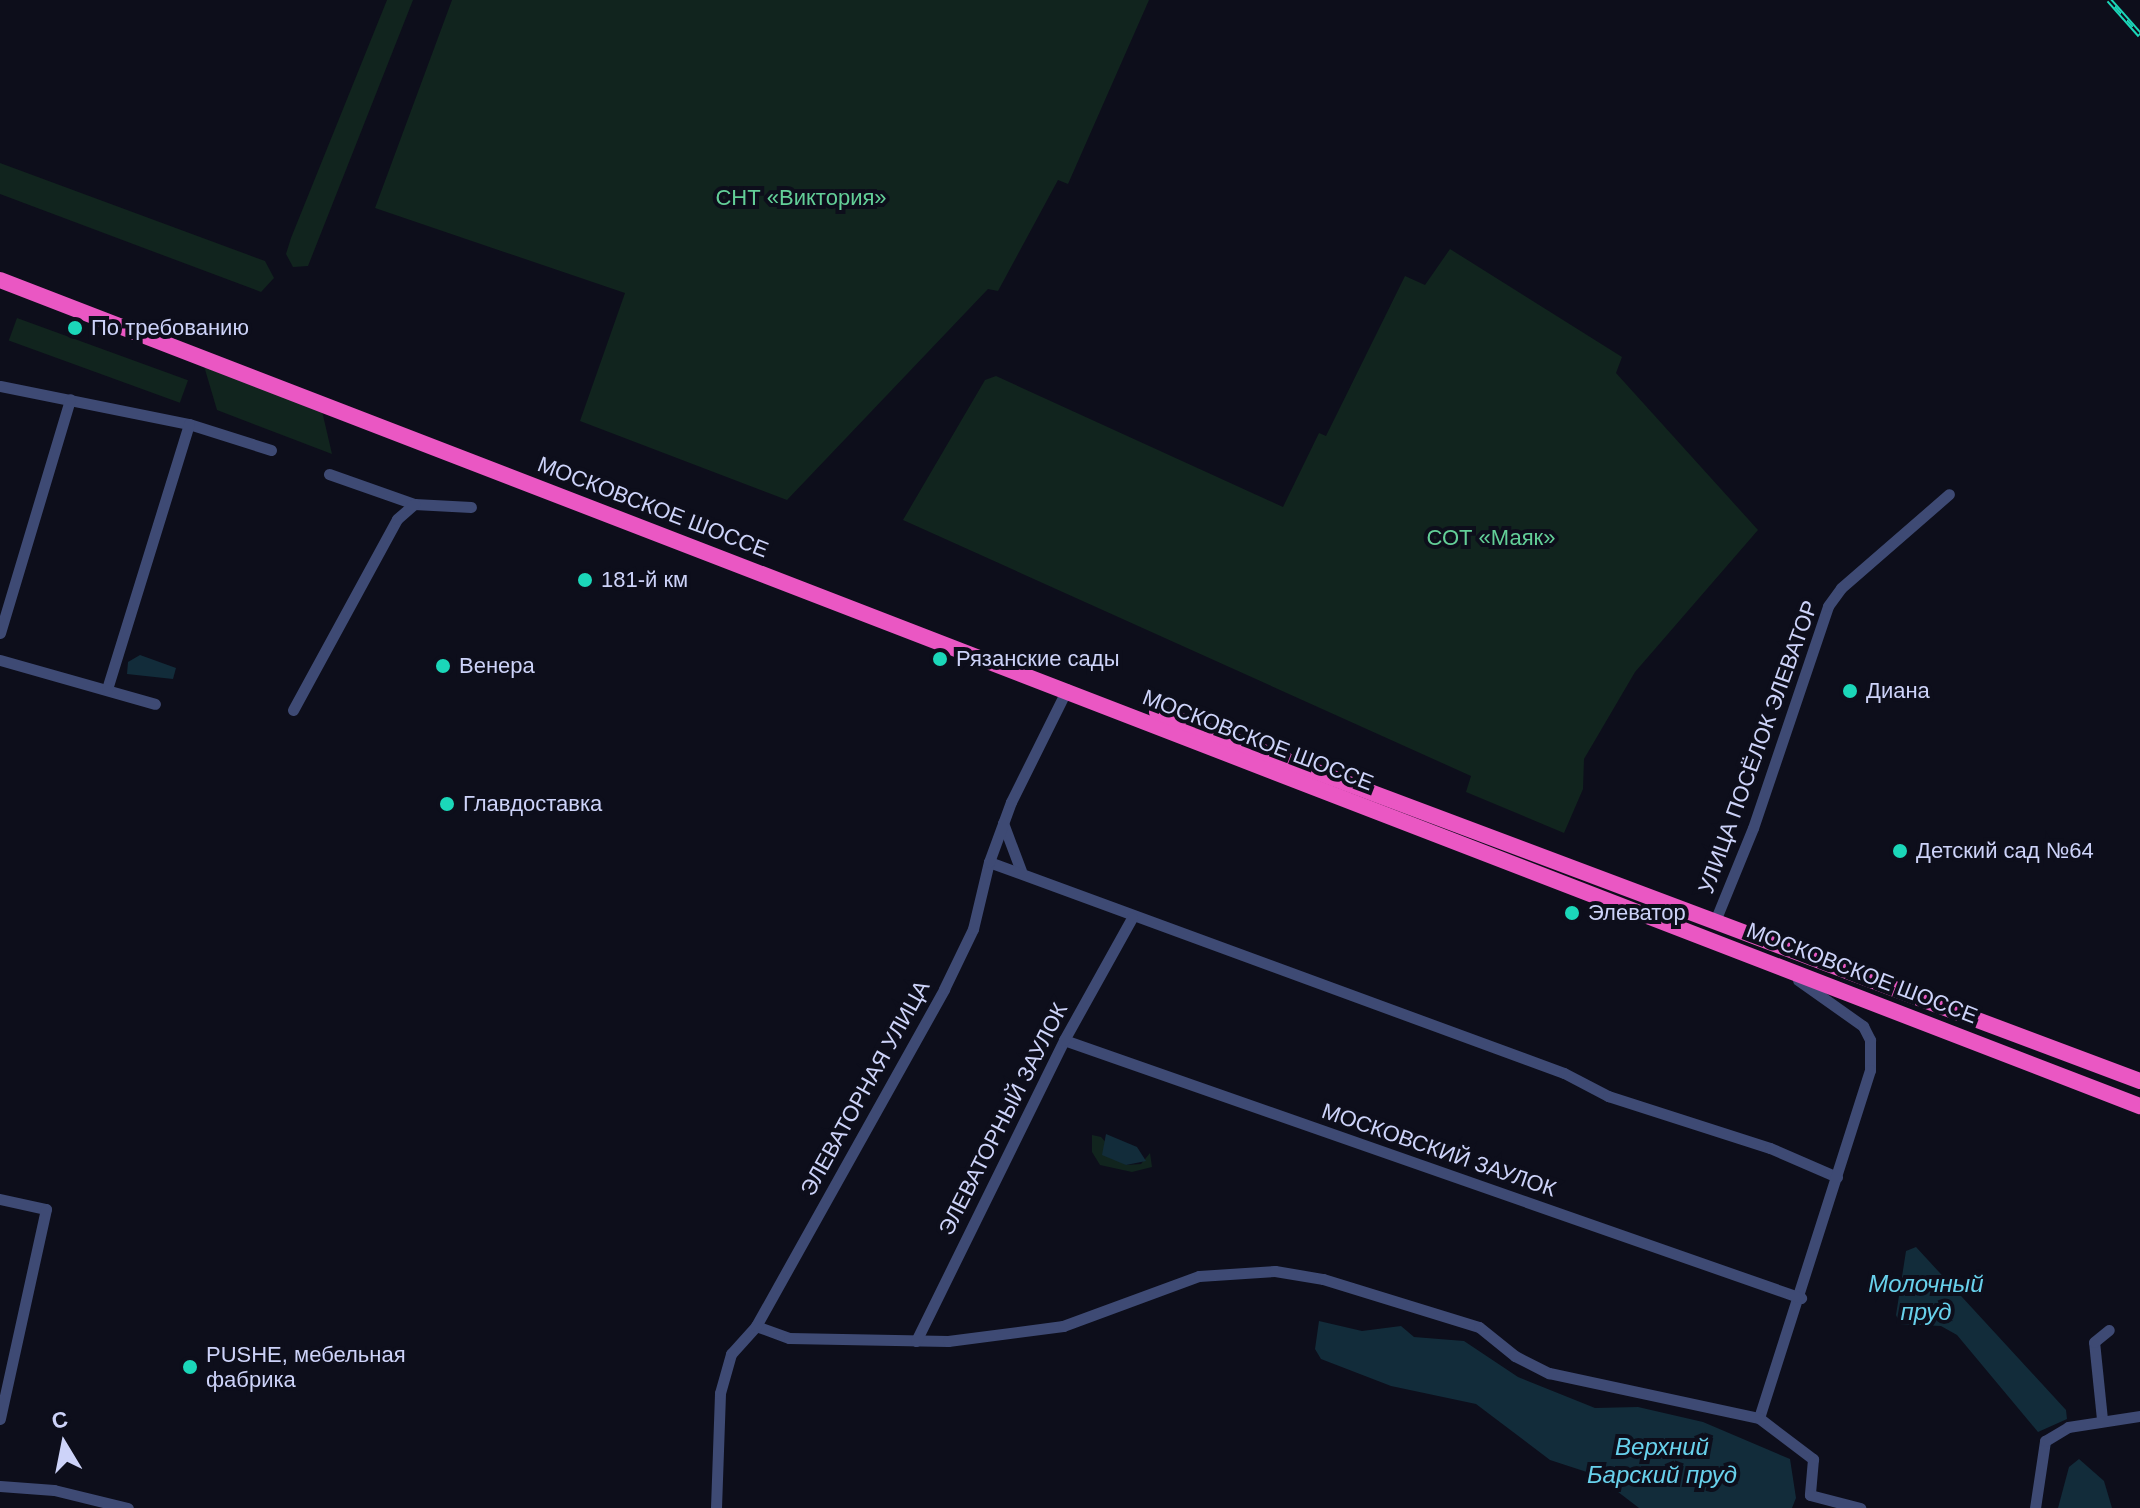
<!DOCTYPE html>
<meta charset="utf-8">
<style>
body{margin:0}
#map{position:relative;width:2140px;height:1508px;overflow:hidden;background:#0d0e1b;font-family:Helvetica,sans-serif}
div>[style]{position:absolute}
.green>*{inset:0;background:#11241e;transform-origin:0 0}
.water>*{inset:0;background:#122c3a}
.minor>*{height:11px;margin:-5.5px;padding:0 5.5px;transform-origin:5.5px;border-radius:5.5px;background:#3e4a74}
.highway>*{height:16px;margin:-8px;padding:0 8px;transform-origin:8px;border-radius:8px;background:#ea57c3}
.rail>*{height:6px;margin-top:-3px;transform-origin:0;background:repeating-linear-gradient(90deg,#0d0e1b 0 9px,#1bd7b9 0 18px);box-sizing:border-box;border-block:2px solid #1bd7b9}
.dots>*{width:22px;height:22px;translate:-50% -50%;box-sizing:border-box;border:4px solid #0d0e1b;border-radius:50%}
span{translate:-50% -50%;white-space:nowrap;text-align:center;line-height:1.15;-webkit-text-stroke:8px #0d0e1b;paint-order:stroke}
.park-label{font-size:22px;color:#63cf98}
.poi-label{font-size:22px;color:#cdd3f9}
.left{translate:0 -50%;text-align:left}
.street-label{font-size:22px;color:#cdd3f9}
.water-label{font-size:24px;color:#68d1ec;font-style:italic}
.north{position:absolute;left:24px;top:1404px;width:80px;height:80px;-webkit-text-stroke:6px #0d0e1b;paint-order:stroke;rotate:350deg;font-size:22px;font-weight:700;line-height:32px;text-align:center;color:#cdd3f9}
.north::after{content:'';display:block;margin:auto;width:28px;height:36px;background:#cdd3f9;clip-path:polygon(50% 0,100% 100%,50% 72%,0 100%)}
</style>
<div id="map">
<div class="green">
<div style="clip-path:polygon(387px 0,413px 0,308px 266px,293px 267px,286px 254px,291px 238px)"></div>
<div style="clip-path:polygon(452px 0,1149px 0,1068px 184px,1058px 180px,998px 291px,988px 289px,787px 500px,580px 421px,625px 293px,375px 208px)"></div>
<div style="clip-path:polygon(0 163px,265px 261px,274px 278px,261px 292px,0 194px)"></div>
<div style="clip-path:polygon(1450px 249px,1622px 357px,1616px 373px,1758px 530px,1635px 672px,1584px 759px,1583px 789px,1564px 833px,1466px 792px,1471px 776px,903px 520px,985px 380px,996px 376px,1283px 507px,1319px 433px,1326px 436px,1405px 276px,1425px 285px)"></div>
<div style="left:17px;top:318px;width:182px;height:24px;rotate:20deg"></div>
<div style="clip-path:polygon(204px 366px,322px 411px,332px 454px,217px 410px)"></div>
<div style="clip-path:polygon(1092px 1135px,1101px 1137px,1126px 1165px,1141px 1164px,1150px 1153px,1152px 1167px,1132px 1172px,1100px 1165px,1092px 1152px)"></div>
</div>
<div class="water">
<div style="clip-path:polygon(140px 655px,176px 668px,173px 679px,127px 674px,128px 662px)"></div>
<div style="clip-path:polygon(1106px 1134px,1137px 1147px,1146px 1161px,1126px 1165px,1102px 1155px)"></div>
<div style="clip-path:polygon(1916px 1247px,2066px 1410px,2067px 1419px,2038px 1432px,1957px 1335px,1941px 1326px,1900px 1324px,1896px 1315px,1906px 1251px)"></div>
<div style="clip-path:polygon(1319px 1321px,1362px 1331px,1401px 1326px,1414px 1337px,1464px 1341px,1518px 1377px,1595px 1408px,1638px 1407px,1703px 1422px,1790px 1459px,1796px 1498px,1792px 1508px,1639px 1508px,1596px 1475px,1550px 1460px,1476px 1404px,1391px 1386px,1321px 1359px,1315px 1349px)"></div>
<div style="clip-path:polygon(2079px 1459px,2104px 1481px,2112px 1508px,2058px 1508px,2069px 1467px)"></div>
</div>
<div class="minor">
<div style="left:0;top:386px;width:193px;rotate:11.4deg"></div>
<div style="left:189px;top:424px;width:86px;rotate:17.6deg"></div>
<div style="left:329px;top:474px;width:90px;rotate:19.4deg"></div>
<div style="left:414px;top:504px;width:57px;rotate:3deg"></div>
<div style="left:0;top:633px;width:244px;rotate:-73.3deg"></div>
<div style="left:0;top:660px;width:161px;rotate:15.8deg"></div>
<div style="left:107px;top:689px;width:277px;rotate:-72.8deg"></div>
<div style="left:293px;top:710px;width:217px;rotate:-61.4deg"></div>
<div style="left:397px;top:519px;width:23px;rotate:-41deg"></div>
<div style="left:1003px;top:823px;width:51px;rotate:69.4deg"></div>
<div style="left:989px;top:862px;width:612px;rotate:20.15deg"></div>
<div style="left:1564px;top:1073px;width:50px;rotate:27.6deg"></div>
<div style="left:1608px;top:1096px;width:170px;rotate:17.8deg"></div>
<div style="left:1770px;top:1148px;width:73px;rotate:23.4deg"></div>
<div style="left:1715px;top:921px;width:100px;rotate:-67.8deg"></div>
<div style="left:1753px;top:828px;width:234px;rotate:-71.3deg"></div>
<div style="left:1828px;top:606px;width:22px;rotate:-54deg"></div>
<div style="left:1841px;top:588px;width:143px;rotate:-41deg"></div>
<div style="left:1798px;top:980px;width:80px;rotate:35.3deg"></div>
<div style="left:1863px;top:1026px;width:16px;rotate:63deg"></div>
<div style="left:1870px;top:1040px;width:30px;rotate:90deg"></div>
<div style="left:1870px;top:1070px;width:365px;rotate:107.7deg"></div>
<div style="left:1759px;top:1418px;width:68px;rotate:37.2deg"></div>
<div style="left:1813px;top:1459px;width:36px;rotate:95deg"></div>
<div style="left:1810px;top:1495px;width:52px;rotate:14.6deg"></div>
<div style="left:1064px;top:1040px;width:781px;rotate:19.29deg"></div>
<div style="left:0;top:1199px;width:47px;rotate:12.3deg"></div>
<div style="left:46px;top:1209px;width:215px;rotate:102.4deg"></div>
<div style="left:756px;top:1326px;width:35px;rotate:20deg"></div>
<div style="left:789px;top:1338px;width:159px;rotate:1.1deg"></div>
<div style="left:948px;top:1341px;width:116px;rotate:-7.4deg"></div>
<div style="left:1063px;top:1326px;width:145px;rotate:-20.2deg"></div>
<div style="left:1199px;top:1276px;width:76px;rotate:-3.8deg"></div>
<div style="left:1275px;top:1271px;width:49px;rotate:9.5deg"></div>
<div style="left:1323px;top:1279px;width:163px;rotate:17.1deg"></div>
<div style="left:1479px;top:1327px;width:46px;rotate:38.9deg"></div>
<div style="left:1515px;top:1356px;width:38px;rotate:27deg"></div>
<div style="left:1549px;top:1373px;width:215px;rotate:12.1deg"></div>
<div style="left:916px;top:1341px;width:335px;rotate:-63.8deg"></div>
<div style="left:1064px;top:1040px;width:140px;rotate:-60.9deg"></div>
<div style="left:2102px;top:1419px;width:77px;rotate:-95.9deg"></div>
<div style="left:2094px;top:1342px;width:19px;rotate:-39deg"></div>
<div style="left:0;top:1486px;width:54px;rotate:4.2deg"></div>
<div style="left:54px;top:1490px;width:76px;rotate:13.7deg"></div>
<div style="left:716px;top:1508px;width:115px;rotate:-88deg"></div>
<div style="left:720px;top:1393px;width:41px;rotate:-74.2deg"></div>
<div style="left:731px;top:1354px;width:38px;rotate:-48deg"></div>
<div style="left:756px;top:1326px;width:386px;rotate:-60.8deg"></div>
<div style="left:944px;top:989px;width:67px;rotate:-64.2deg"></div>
<div style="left:973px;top:929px;width:69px;rotate:-76.6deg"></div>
<div style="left:989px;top:862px;width:64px;rotate:-69.9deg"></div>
<div style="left:1011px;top:802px;width:126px;rotate:-63.6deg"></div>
<div style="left:2035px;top:1508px;width:68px;rotate:-81.5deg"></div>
<div style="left:2045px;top:1441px;width:27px;rotate:-31deg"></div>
<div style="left:2068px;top:1427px;width:73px;rotate:-8.7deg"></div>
</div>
<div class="highway">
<div style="left:0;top:280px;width:2294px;rotate:21.11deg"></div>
<div style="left:1157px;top:712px;width:1050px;rotate:20.58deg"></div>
</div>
<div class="rail">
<div style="left:2109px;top:0;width:47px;rotate:48.5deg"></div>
</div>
<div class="dots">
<div style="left:75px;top:328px;background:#1bd7b9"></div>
<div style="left:585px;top:580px;background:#1bd7b9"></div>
<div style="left:940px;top:659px;background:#1bd7b9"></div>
<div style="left:443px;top:666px;background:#1bd7b9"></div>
<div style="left:1850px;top:691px;background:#1bd7b9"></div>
<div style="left:447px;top:804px;background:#1bd7b9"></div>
<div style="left:1900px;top:851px;background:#1bd7b9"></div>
<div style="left:1572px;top:913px;background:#1bd7b9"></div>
<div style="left:190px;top:1367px;background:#1bd7b9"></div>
</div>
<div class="park-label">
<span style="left:801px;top:198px">СНТ «Виктория»</span>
<span style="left:1491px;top:538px">СОТ «Маяк»</span>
</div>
<div class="poi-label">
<span class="left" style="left:91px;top:328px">По требованию</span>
<span class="left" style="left:601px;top:580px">181-й км</span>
<span class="left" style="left:956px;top:659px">Рязанские сады</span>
<span class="left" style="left:459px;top:666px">Венера</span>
<span class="left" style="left:1866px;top:691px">Диана</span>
<span class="left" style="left:463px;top:804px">Главдоставка</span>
<span class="left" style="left:1916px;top:851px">Детский сад №64</span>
<span class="left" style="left:1588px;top:913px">Элеватор</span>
<span class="left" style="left:206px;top:1367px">PUSHE, мебельная<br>фабрика</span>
</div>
<div class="street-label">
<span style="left:653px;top:507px;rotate:21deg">МОСКОВСКОЕ ШОССЕ</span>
<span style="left:1258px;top:740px;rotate:21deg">МОСКОВСКОЕ ШОССЕ</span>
<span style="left:1758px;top:747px;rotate:-70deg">УЛИЦА ПОСЁЛОК ЭЛЕВАТОР</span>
<span style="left:1862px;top:973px;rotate:21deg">МОСКОВСКОЕ ШОССЕ</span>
<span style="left:865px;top:1088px;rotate:-61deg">ЭЛЕВАТОРНАЯ УЛИЦА</span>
<span style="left:1003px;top:1119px;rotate:-63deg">ЭЛЕВАТОРНЫЙ ЗАУЛОК</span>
<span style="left:1439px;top:1150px;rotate:19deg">МОСКОВСКИЙ ЗАУЛОК</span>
</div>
<div class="water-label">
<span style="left:1926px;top:1298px">Молочный<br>пруд</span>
<span style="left:1662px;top:1461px">Верхний<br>Барский пруд</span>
</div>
<div class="north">С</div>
</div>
